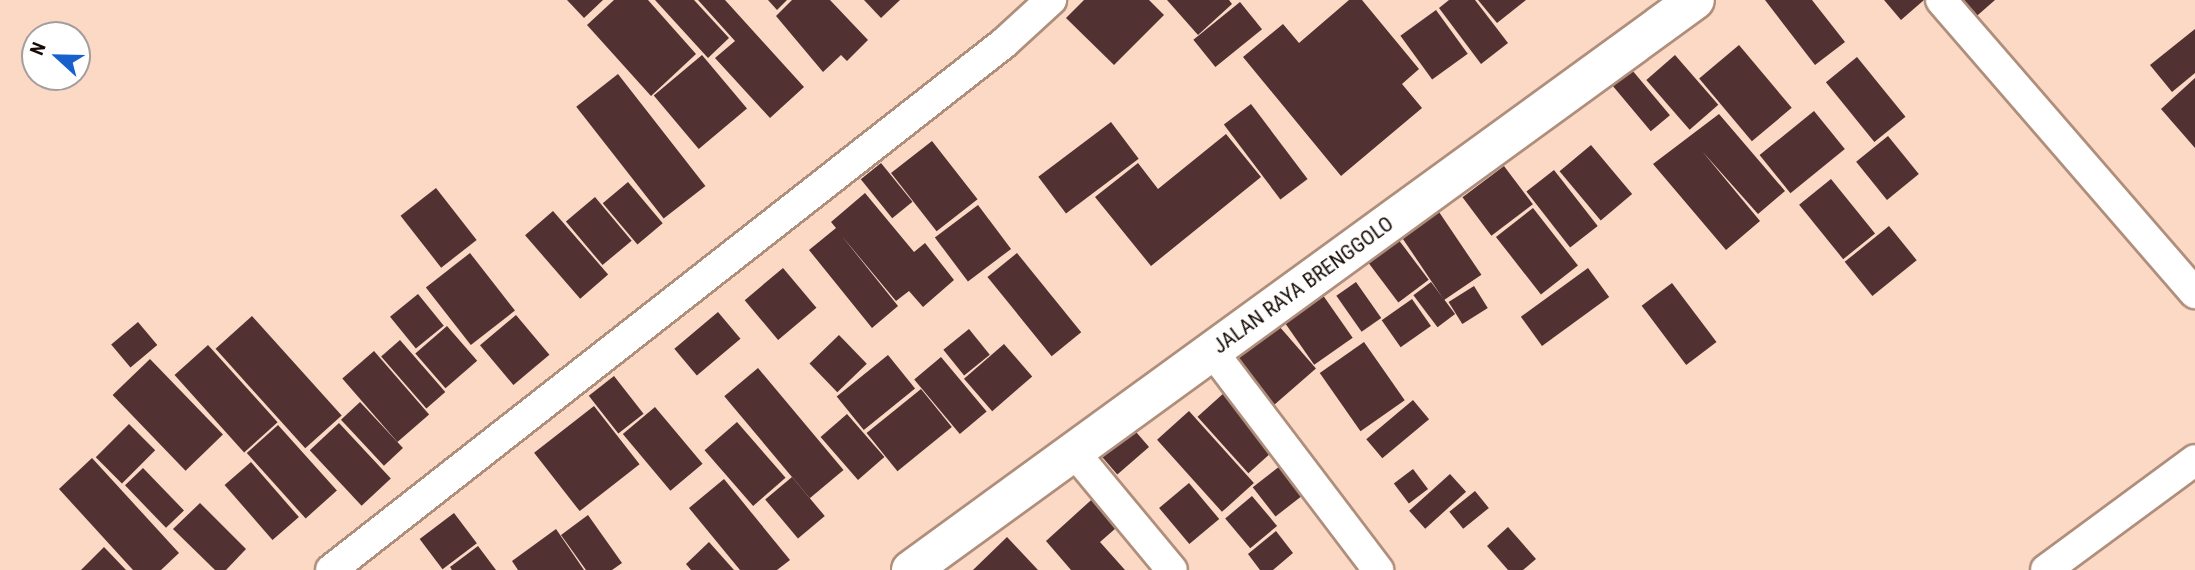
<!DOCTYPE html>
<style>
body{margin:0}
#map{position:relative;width:2195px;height:570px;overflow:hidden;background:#fbd9c5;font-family:"Roboto Condensed",sans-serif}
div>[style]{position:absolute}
.building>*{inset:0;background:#513131;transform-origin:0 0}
.roads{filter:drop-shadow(2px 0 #af8e7c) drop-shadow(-2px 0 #af8e7c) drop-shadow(0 2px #af8e7c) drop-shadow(0 -2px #af8e7c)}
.minor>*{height:30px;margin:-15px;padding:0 15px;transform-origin:15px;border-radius:15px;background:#fff}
.secondary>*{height:38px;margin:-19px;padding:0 19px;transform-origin:19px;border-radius:19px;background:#fff}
span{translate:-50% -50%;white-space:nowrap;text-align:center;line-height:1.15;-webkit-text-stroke:7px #fff;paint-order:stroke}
.street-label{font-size:21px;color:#180c06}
.north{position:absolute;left:21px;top:21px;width:70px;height:70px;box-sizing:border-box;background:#fff;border:2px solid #a39e9b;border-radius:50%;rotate:292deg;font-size:19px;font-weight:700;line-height:28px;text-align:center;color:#180c06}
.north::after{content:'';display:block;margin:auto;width:24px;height:32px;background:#1861cc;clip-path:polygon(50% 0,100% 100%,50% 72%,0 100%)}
</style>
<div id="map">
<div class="building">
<div style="clip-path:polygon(567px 0,603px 0,584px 18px)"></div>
<div style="clip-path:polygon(614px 0,648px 0,696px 54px,651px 96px,587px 25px)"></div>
<div style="clip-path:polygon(655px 0,694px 0,729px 38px,708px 58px)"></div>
<div style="clip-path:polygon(698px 0,725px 0,804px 87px,770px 118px,715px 58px,735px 41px)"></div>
<div style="clip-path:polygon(768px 0,787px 0,777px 10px)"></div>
<div style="clip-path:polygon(792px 0,830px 0,868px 40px,847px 61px,841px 55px,823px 72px,776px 16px)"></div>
<div style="clip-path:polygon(864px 0,900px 0,881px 18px)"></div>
<div style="clip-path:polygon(1084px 0,1149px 0,1164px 15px,1114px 65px,1066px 18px)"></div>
<div style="clip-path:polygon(1167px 0,1229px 0,1232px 4px,1198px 35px)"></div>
<div style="clip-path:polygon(1349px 0,1362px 0,1419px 69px,1402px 84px,1422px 108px,1341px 176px,1243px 57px,1283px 24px,1299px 43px)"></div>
<div style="clip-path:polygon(1449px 0,1475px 0,1508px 43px,1481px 64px,1439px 8px)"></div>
<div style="clip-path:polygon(1478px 0,1526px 0,1497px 23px)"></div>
<div style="clip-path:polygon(1765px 0,1812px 0,1845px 42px,1815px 65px)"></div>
<div style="clip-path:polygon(1884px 0,1924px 0,1901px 20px)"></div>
<div style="clip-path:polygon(1952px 0,1995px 0,1971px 21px)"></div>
<div style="left:1240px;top:2px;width:35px;height:60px;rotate:51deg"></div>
<div style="left:1436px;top:10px;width:54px;height:44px;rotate:54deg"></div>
<div style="clip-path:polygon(2195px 29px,2195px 73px,2172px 92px,2150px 65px)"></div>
<div style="left:1739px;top:45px;width:82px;height:52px;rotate:50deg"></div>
<div style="left:702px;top:55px;width:70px;height:63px;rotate:50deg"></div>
<div style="left:1675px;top:55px;width:66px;height:38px;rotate:49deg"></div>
<div style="left:1857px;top:57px;width:77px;height:40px;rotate:51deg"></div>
<div style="left:1632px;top:70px;width:59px;height:25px;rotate:50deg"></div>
<div style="left:618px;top:74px;width:142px;height:53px;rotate:52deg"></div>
<div style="clip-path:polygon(2195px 78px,2195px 148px,2161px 109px)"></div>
<div style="left:1251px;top:104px;width:94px;height:34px;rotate:53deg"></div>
<div style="left:1814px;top:111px;width:49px;height:70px;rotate:51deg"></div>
<div style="clip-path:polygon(1719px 114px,1785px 191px,1758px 214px,1702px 151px,1760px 221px,1726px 250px,1653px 164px)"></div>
<div style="left:1111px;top:122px;width:46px;height:91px;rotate:53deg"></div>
<div style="clip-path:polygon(1226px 134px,1261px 177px,1151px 266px,1095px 197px,1138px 163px,1158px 189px)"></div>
<div style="left:1888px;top:136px;width:49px;height:41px;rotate:51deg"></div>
<div style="left:932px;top:141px;width:74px;height:52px;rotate:52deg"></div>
<div style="left:1591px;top:145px;width:64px;height:41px;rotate:50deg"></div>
<div style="left:881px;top:163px;width:50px;height:26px;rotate:51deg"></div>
<div style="left:1504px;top:166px;width:48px;height:52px;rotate:53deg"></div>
<div style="left:1554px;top:170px;width:71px;height:35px;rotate:52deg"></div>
<div style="left:1831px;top:179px;width:70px;height:41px;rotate:51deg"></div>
<div style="left:628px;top:182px;width:54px;height:33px;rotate:50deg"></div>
<div style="left:436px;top:188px;width:66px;height:45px;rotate:52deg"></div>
<div style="clip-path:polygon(865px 193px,914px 252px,925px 243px,954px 280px,923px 307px,909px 291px,896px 301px,841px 235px,898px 306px,872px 328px,809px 250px,836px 228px,831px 222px)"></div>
<div style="left:595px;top:197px;width:57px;height:38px;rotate:50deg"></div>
<div style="left:978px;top:205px;width:55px;height:54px;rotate:53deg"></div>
<div style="left:1435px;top:206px;width:83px;height:45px;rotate:56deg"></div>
<div style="left:1533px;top:208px;width:73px;height:47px;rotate:52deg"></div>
<div style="left:553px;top:211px;width:84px;height:37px;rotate:49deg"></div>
<div style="left:1889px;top:226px;width:44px;height:57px;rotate:51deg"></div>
<div style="left:1395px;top:235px;width:56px;height:38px;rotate:53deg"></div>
<div style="left:470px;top:253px;width:73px;height:56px;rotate:52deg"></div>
<div style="left:1017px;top:253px;width:102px;height:38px;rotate:51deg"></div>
<div style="left:783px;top:268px;width:52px;height:50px;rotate:50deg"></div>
<div style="left:1588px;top:268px;width:36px;height:83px;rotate:54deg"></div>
<div style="left:1356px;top:282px;width:44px;height:24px;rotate:55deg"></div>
<div style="left:1431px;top:282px;width:40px;height:22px;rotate:53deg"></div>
<div style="left:1672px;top:283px;width:74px;height:38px;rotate:53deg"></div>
<div style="left:1474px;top:286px;width:26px;height:30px;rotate:58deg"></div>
<div style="left:1320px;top:291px;width:57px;height:47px;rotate:55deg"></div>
<div style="left:418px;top:294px;width:41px;height:36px;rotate:51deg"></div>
<div style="left:1412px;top:299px;width:33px;height:37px;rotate:55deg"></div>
<div style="left:718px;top:312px;width:35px;height:57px;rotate:50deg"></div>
<div style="left:516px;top:315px;width:52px;height:47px;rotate:50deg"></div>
<div style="left:252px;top:316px;width:134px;height:49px;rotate:48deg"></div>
<div style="left:1272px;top:318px;width:67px;height:66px;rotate:49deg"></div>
<div style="left:138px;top:322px;width:30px;height:35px;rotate:50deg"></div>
<div style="left:447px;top:326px;width:46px;height:42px;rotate:49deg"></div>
<div style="left:969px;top:329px;width:33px;height:33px;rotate:51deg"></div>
<div style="left:839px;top:335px;width:40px;height:41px;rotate:46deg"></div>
<div style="left:400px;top:340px;width:69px;height:25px;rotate:49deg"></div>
<div style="left:1364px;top:342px;width:71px;height:54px;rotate:55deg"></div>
<div style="left:1004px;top:344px;width:43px;height:53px;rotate:49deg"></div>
<div style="left:208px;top:345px;width:104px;height:45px;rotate:48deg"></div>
<div style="left:374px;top:351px;width:84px;height:42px;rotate:49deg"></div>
<div style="left:888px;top:355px;width:43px;height:66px;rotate:51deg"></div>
<div style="left:941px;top:357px;width:71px;height:35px;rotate:50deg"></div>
<div style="left:150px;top:359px;width:105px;height:52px;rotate:46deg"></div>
<div style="left:758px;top:368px;width:133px;height:44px;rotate:50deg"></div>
<div style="left:614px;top:376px;width:48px;height:32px;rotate:52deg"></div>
<div style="left:921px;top:389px;width:49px;height:70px;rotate:51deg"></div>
<div style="left:1225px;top:392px;width:76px;height:37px;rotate:48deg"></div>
<div style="left:1413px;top:400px;width:25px;height:61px;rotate:50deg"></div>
<div style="left:360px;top:402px;width:63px;height:26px;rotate:47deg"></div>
<div style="left:594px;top:406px;width:74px;height:76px;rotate:52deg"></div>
<div style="left:655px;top:407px;width:74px;height:42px;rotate:50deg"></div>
<div style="left:1189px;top:411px;width:97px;height:43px;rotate:48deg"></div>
<div style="left:847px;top:414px;width:57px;height:35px;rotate:49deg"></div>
<div style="left:737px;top:422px;width:74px;height:43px;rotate:49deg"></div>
<div style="left:339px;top:423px;width:76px;height:40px;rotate:47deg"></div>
<div style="left:129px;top:424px;width:37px;height:47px;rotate:45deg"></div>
<div style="left:278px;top:425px;width:88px;height:42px;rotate:48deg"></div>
<div style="left:1130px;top:425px;width:29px;height:42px;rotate:49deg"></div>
<div style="clip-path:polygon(92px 458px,179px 553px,161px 570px,133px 570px,59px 489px)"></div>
<div style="left:1289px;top:459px;width:37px;height:46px;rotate:52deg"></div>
<div style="left:251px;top:462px;width:73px;height:35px;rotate:49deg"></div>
<div style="left:143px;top:468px;width:59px;height:25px;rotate:46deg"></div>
<div style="left:1413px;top:469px;width:25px;height:24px;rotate:53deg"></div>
<div style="left:1450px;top:474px;width:24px;height:55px;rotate:48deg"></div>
<div style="left:792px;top:477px;width:51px;height:35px;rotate:50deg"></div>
<div style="clip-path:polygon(724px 479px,790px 560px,777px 570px,740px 570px,689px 508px)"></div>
<div style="left:1189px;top:483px;width:47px;height:39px;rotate:50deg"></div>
<div style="left:1475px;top:491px;width:22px;height:33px;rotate:51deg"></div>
<div style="clip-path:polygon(1100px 492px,1124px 521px,1100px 542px,1125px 570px,1071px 570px,1046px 541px)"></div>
<div style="left:1252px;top:496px;width:39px;height:35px;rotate:50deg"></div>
<div style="clip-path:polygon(200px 503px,246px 549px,226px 570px,215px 570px,173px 529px)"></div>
<div style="left:454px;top:513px;width:38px;height:43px;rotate:53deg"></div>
<div style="clip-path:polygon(588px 515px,622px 563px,612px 570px,586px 570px,561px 535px)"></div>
<div style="clip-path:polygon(1508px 527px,1536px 559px,1523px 570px,1508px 570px,1487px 546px)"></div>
<div style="clip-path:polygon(556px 529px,584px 570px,518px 570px,512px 561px)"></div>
<div style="clip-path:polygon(1276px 531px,1293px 553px,1273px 570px,1260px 570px,1248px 554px)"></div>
<div style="clip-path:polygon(1007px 537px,1038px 570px,973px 570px)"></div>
<div style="clip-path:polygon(709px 542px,734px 570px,691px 570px,686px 564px)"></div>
<div style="clip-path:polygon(478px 546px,496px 570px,452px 570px,450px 567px)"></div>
<div style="clip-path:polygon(104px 547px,126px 570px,81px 570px)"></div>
</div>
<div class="roads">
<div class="minor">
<div style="left:1941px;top:0;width:388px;rotate:49.1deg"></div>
<div style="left:1212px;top:351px;width:275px;rotate:52.8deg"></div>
<div style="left:1074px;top:452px;width:153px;rotate:50.3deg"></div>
<div style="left:331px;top:570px;width:855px;rotate:-38.06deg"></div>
<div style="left:1004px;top:43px;width:64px;rotate:-42.5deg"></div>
<div style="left:2046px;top:570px;width:185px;rotate:-36.4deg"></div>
</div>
<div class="secondary">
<div style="left:911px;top:570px;width:969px;rotate:-36.02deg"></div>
</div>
</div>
<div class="street-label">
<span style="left:1303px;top:285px;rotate:-36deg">JALAN RAYA BRENGGOLO</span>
</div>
<div class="north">N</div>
</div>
